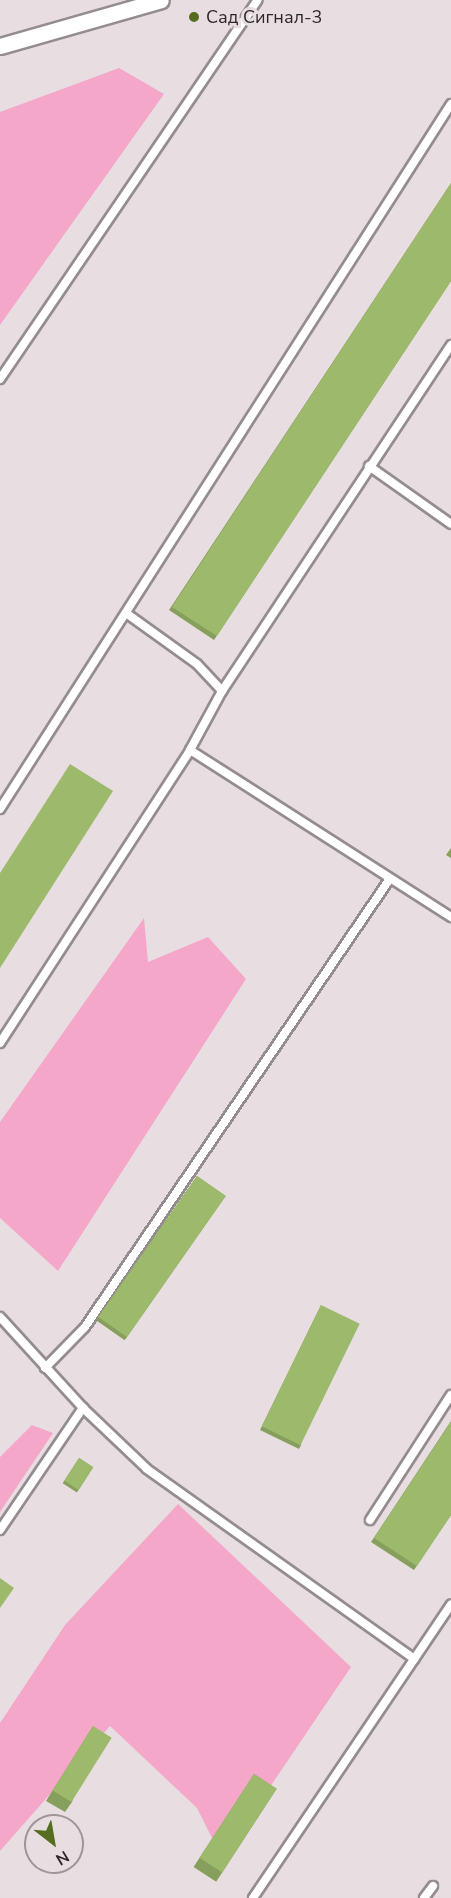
<!DOCTYPE html>
<meta charset="utf-8">
<style>
body{margin:0}
#map{position:relative;width:451px;height:1898px;overflow:hidden;background:#e8dee2;font-family:"Nunito Sans",sans-serif}
div>[style]{position:absolute}
.green>*{inset:0;background:#f4a7c9}
.roads{filter:drop-shadow(2px 0 #958c90) drop-shadow(-2px 0 #958c90) drop-shadow(0 2px #958c90) drop-shadow(0 -2px #958c90)}
.service>*{height:8px;margin:-4px;padding:0 4px;transform-origin:4px;border-radius:4px;background:#fff}
.minor>*{height:15px;margin:-7.5px;padding:0 7.5px;transform-origin:7.5px;border-radius:7.5px;background:#fff}
.wall>*{inset:0;background:#879f5c;transform-origin:0 0}
.building>*{inset:0;background:#9db96b;transform-origin:0 0}
.dots>*{width:16px;height:16px;translate:-50% -50%;box-sizing:border-box;border:3px solid #e8dee2;border-radius:50%}
span{translate:-50% -50%;white-space:nowrap;text-align:center;line-height:1.15;-webkit-text-stroke:6px #e8dee2;paint-order:stroke}
.poi-label{font-size:18px;color:#2c282a}
.left{translate:0 -50%;text-align:left}
.north{position:absolute;left:24px;top:1814px;width:60px;height:60px;box-sizing:border-box;background:#e8dee2;border:2px solid #9d9598;border-radius:50%;rotate:149deg;font-size:16px;font-weight:700;line-height:24px;text-align:center;color:#2c282a}
.north::after{content:'';display:block;margin:auto;width:21px;height:27px;background:#556d1e;clip-path:polygon(50% 0,100% 100%,50% 72%,0 100%)}
</style>
<div id="map">
<div class="green">
<div style="clip-path:polygon(119px 68px,164px 94px,0 325px,0 112px)"></div>
<div style="clip-path:polygon(144px 918px,148px 962px,208px 937px,246px 979px,58px 1271px,0 1218px,0 1122px)"></div>
<div style="clip-path:polygon(32px 1425px,53px 1433px,0 1512px,0 1457px)"></div>
<div style="clip-path:polygon(178px 1504px,351px 1667px,222px 1858px,197px 1808px,110px 1726px,0 1851px,0 1723px,65px 1625px)"></div>
</div>
<div class="roads">
<div class="service">
<div style="left:0;top:379px;width:458px;rotate:-55.8deg"></div>
<div style="left:369px;top:466px;width:100px;rotate:35.3deg"></div>
<div style="left:126px;top:613px;width:87px;rotate:35.7deg"></div>
<div style="left:197px;top:664px;width:37px;rotate:47deg"></div>
<div style="left:190px;top:750px;width:310px;rotate:32.6deg"></div>
<div style="left:0;top:809px;width:837px;rotate:-57.39deg"></div>
<div style="left:0;top:1043px;width:349px;rotate:-57deg"></div>
<div style="left:190px;top:750px;width:67px;rotate:-61.5deg"></div>
<div style="left:222px;top:691px;width:415px;rotate:-56.5deg"></div>
<div style="left:0;top:1317px;width:123px;rotate:47.6deg"></div>
<div style="left:83px;top:1408px;width:88px;rotate:43.6deg"></div>
<div style="left:147px;top:1469px;width:328px;rotate:35.4deg"></div>
<div style="left:45px;top:1368px;width:57px;rotate:-45.7deg"></div>
<div style="left:85px;top:1327px;width:541px;rotate:-55.78deg"></div>
<div style="left:370px;top:1520px;width:149px;rotate:-57.1deg"></div>
<div style="left:0;top:1530px;width:148px;rotate:-55.8deg"></div>
<div style="left:253px;top:1898px;width:354px;rotate:-56deg"></div>
<div style="left:424px;top:1898px;width:15px;rotate:-53deg"></div>
</div>
<div class="minor">
<div style="left:0;top:46px;width:167px;rotate:-15.9deg"></div>
</div>
</div>
<div class="wall">
<div style="clip-path:polygon(451px 183px,451px 281px,214px 640px,169px 610px)"></div>
<div style="clip-path:polygon(451px 848px,451px 858px,446px 855px)"></div>
<div style="left:197px;top:1176px;width:35px;height:176px;rotate:35deg"></div>
<div style="clip-path:polygon(321px 1305px,301px 1445px,299px 1449px,260px 1430px)"></div>
<div style="clip-path:polygon(451px 1421px,451px 1515px,414px 1570px,371px 1542px)"></div>
<div style="left:79px;top:1458px;width:17px;height:30px;rotate:33deg"></div>
<div style="clip-path:polygon(93px 1726px,72px 1802px,65px 1812px,46px 1801px)"></div>
<div style="left:254px;top:1774px;width:27px;height:111px;rotate:33deg"></div>
</div>
<div class="building">
<div style="clip-path:polygon(451px 183px,451px 281px,217px 636px,172px 607px)"></div>
<div style="clip-path:polygon(70px 764px,113px 791px,0 968px,0 873px)"></div>
<div style="left:197px;top:1176px;width:35px;height:172px;rotate:35deg"></div>
<div style="left:321px;top:1305px;width:43px;height:135px;rotate:26deg"></div>
<div style="clip-path:polygon(451px 1422px,451px 1515px,417px 1566px,374px 1538px)"></div>
<div style="left:79px;top:1458px;width:17px;height:27px;rotate:33deg"></div>
<div style="clip-path:polygon(0 1578px,14px 1588px,0 1608px)"></div>
<div style="left:93px;top:1726px;width:22px;height:76px;rotate:32deg"></div>
<div style="left:254px;top:1774px;width:27px;height:100px;rotate:33deg"></div>
</div>
<div class="dots">
<div style="left:194px;top:17px;background:#556d1e"></div>
</div>
<div class="poi-label">
<span class="left" style="left:206px;top:17px">Сад Сигнал-3</span>
</div>
<div class="north">N</div>
</div>
